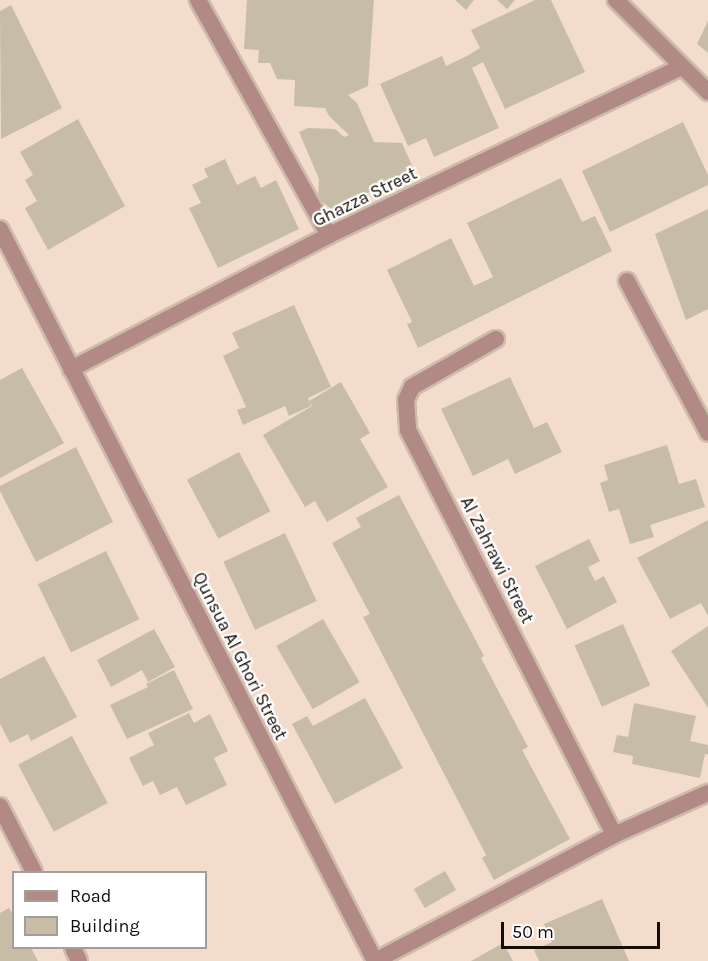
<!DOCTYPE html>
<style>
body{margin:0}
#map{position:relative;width:708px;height:961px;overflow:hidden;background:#f3dccc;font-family:Karla,sans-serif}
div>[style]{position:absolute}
.building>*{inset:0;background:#c7bda7;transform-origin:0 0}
.roads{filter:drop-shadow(2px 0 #cfbbac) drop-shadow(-2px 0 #cfbbac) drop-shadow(0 2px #cfbbac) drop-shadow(0 -2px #cfbbac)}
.minor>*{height:16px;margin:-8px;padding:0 8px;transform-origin:8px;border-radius:8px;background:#b28a85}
span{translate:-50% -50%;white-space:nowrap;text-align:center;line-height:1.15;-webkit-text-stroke:4.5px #fff;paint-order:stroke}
.street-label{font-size:18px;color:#130c07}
.legend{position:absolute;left:12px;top:871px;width:195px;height:78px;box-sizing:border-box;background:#fff;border:2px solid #a19e9c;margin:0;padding:8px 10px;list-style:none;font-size:18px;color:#130c07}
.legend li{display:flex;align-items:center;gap:12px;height:30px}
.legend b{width:30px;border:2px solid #a19e9c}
.scale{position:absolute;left:501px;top:922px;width:159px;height:27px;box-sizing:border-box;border:3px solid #130c07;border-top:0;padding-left:8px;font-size:18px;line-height:21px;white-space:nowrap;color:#130c07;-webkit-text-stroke:4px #fff;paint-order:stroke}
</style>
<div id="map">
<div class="building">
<div style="clip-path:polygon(247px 0,374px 0,368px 86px,348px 95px,357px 103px,374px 142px,402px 143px,415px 172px,331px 209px,318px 198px,319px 179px,299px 132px,308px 128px,335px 129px,344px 137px,349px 135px,329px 116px,325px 108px,294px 106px,295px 80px,277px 79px,270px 63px,258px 63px,259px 50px,244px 49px)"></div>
<div style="clip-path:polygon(455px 0,474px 0,466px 10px)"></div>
<div style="clip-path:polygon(497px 0,515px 0,507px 9px)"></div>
<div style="clip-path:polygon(535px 0,551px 0,585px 72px,505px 109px,483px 62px,472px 68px,499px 128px,434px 157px,426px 138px,408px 146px,380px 84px,442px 56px,446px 66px,467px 56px,480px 48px,471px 30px)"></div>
<div style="clip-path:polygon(11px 5px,62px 108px,1px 139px,0 11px)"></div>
<div style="clip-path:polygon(708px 21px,708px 53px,697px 44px)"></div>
<div style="clip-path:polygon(78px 119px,125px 206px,48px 250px,25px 208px,37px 201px,25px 180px,33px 175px,20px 152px)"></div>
<div style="clip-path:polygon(683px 122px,708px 175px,708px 185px,610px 232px,582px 171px)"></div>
<div style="clip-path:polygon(225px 159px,237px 185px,255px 176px,261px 188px,276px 180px,299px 229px,218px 268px,189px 208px,201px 203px,192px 185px,208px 177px,204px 169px)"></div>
<div style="clip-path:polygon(561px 178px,582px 222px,595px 216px,612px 251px,418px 348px,407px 324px,412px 322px,387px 270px,451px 238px,474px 286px,493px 277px,467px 223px)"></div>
<div style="clip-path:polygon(708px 209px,708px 309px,686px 320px,655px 234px)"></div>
<div style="clip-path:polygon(294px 305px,331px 387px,308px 398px,311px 406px,289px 416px,285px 406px,243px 425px,237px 410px,246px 407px,223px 356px,239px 348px,232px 333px)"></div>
<div style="clip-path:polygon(22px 368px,64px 443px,0 478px,0 380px)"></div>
<div style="clip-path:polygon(510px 377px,534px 428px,547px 422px,562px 452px,515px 474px,508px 459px,473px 476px,441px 409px)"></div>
<div style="clip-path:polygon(341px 382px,370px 433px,360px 439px,388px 487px,327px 522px,315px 501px,305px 507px,263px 435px,312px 406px,309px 401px)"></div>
<div style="clip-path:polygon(667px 445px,679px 484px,696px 479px,705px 507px,650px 525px,654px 537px,630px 544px,619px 509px,609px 512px,600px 483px,608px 480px,604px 465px)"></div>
<div style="clip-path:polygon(76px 447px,113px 522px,36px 562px,0 491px,0 486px)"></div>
<div style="left:239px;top:452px;width:67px;height:59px;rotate:62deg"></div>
<div style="clip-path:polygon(399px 495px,484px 656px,481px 658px,528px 747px,522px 750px,570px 839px,494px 880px,482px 858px,486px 855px,363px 617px,370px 614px,332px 543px,361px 527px,356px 518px)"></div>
<div style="clip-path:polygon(708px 520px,708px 616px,701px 603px,670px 619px,637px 558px)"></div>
<div style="left:285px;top:533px;width:75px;height:68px;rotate:65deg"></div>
<div style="clip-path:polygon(589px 539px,600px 561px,588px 567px,595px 581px,604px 576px,617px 602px,567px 629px,535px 566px)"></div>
<div style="left:106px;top:551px;width:76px;height:76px;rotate:64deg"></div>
<div style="left:323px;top:619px;width:73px;height:54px;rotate:60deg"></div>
<div style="left:623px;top:624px;width:67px;height:53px;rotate:66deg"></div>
<div style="clip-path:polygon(708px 626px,708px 708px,671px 651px)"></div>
<div style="clip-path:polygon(154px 629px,175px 667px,148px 682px,142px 670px,111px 687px,97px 660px)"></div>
<div style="clip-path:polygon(44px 656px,77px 717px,31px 741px,28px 734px,10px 743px,0 724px,0 679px)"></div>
<div style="clip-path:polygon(174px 670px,193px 709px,127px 739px,110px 705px,148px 687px,146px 684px)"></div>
<div style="clip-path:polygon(365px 698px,403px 768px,335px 804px,292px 724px,307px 716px,313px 726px)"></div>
<div style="clip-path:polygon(634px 703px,696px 716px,690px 741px,708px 745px,708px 755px,705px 754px,700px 778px,632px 764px,633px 756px,613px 752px,617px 735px,628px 737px)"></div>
<div style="clip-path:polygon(189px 713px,194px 723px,210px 714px,228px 751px,214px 758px,227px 785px,186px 805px,177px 787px,160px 795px,153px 781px,143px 786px,129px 758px,154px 745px,148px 733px)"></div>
<div style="left:72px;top:736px;width:76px;height:61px;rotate:62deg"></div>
<div style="left:445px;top:871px;width:22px;height:36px;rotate:60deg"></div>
<div style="clip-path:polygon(602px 899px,629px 961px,539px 961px,534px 950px,552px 942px,544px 924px)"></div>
<div style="clip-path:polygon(9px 908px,14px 916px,14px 948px,31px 948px,38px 961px,0 961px,0 913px)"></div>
<div style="clip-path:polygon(503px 943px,513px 961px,471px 961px)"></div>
</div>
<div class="roads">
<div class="minor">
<div style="left:198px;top:0;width:269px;rotate:60.9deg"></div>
<div style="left:616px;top:0;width:130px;rotate:45deg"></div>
<div style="left:0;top:229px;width:822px;rotate:62.87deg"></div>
<div style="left:627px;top:281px;width:172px;rotate:61.9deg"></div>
<div style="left:496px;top:339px;width:97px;rotate:150.3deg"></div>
<div style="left:412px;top:387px;width:14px;rotate:115deg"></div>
<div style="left:406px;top:400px;width:30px;rotate:86deg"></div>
<div style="left:408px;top:430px;width:454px;rotate:63deg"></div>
<div style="left:71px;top:369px;width:291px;rotate:-27.4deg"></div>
<div style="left:329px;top:235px;width:390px;rotate:-25.5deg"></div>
<div style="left:0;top:806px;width:74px;rotate:62.7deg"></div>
<div style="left:73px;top:948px;width:14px;rotate:65deg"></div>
<div style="left:375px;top:961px;width:270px;rotate:-27.8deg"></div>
<div style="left:614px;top:835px;width:103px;rotate:-24.1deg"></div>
</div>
</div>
<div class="street-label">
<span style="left:365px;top:197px;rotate:-26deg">Ghazza Street</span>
<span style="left:497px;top:560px;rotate:63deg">Al Zahrawi Street</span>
<span style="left:240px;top:656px;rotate:63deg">Qunsua Al Ghori Street</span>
</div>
<ul class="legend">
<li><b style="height:8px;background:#b28a85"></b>Road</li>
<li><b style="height:16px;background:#c7bda7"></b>Building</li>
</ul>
<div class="scale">50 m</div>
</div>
